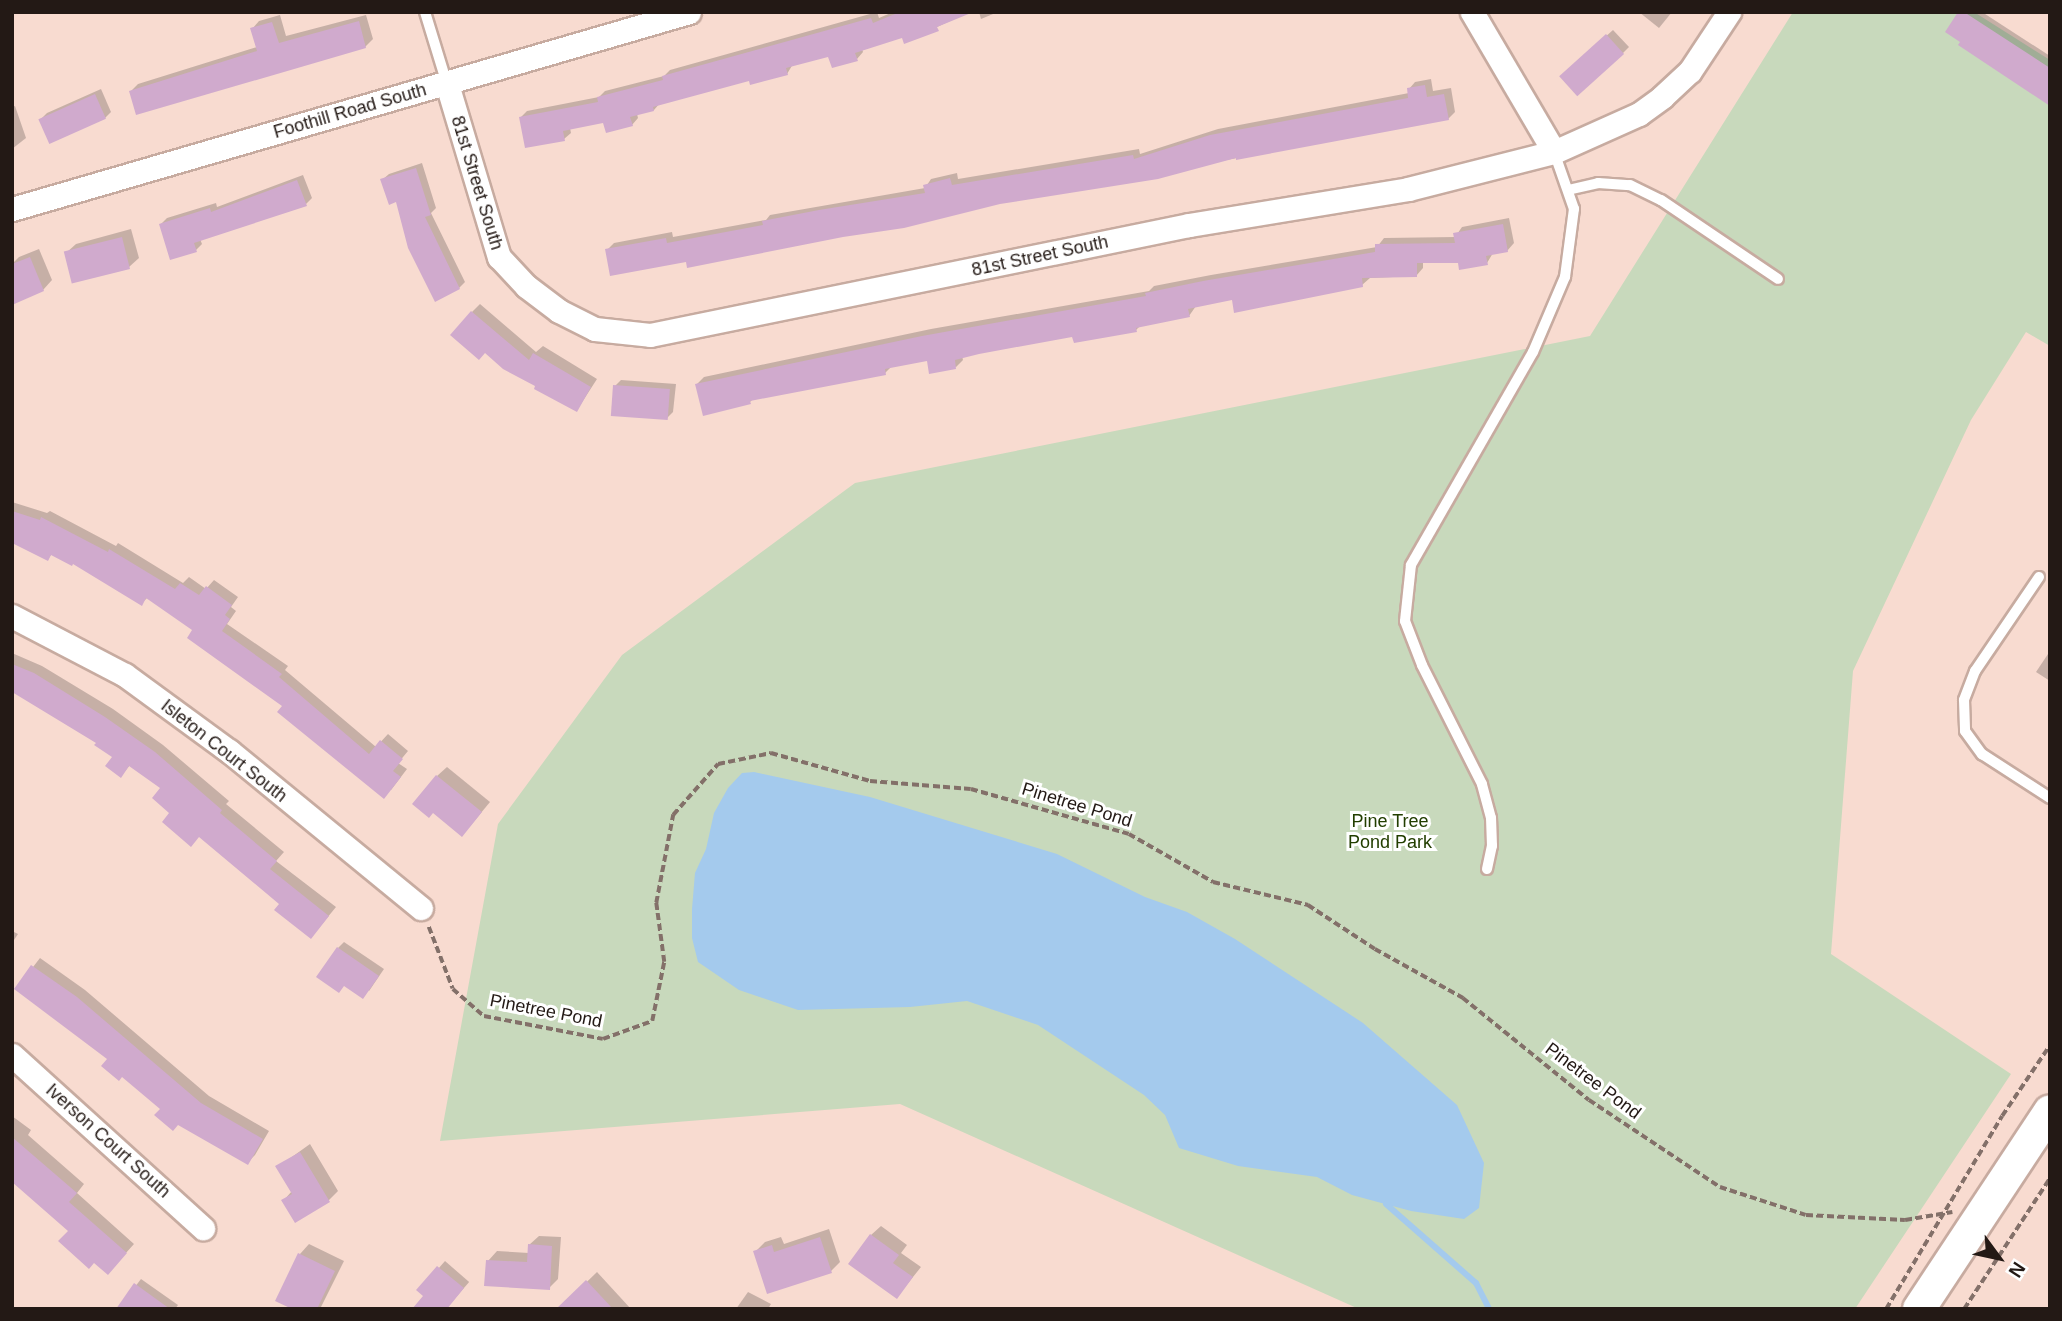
<!DOCTYPE html>
<style>
body{margin:0}
#map{position:relative;width:2062px;height:1321px;overflow:hidden;background:#f8dbd0;font-family:Arial,sans-serif}
div>[style]{position:absolute}
.green>*{inset:0;background:#c8d9bc}
.water>*{inset:0;background:#a4caed}
.shadow>*{inset:0;background:#0003;transform-origin:0 0}
.stream>*{height:6px;margin:-3px;padding:0 3px;transform-origin:3px;border-radius:3px;background:#a4caed}
.building>*{inset:0;background:#d0aacd;transform-origin:0 0}
.path>*{height:3.5px;margin-top:-1.75px;transform-origin:0;background:repeating-linear-gradient(90deg,#837069 0 7px,transparent 0 10.5px)}
.roads{filter:drop-shadow(2px 0 #c7aba0) drop-shadow(-2px 0 #c7aba0) drop-shadow(0 2px #c7aba0) drop-shadow(0 -2px #c7aba0)}
.lane>*{height:10px;margin:-5px;padding:0 5px;transform-origin:5px;border-radius:5px;background:#fff}
.street>*{height:23px;margin:-11.5px;padding:0 11.5px;transform-origin:11.5px;border-radius:11.5px;background:#fff}
.secondary>*{height:32px;margin:-16px;padding:0 16px;transform-origin:16px;border-radius:16px;background:#fff}
span{translate:-50% -50%;white-space:nowrap;text-align:center;line-height:1.15;-webkit-text-stroke:6px #fff;paint-order:stroke}
.street-label{font-size:18px;color:#231915}
.park-label{font-size:18px;color:#223e00}
.frame{position:absolute;inset:0;border:14px solid #231915;pointer-events:none}
.north{position:absolute;left:1964px;top:1223px;width:70px;height:70px;-webkit-text-stroke:5px #fff;paint-order:stroke;rotate:123deg;font-size:19px;font-weight:700;line-height:28px;text-align:center;color:#231915}
.north::after{content:'';display:block;margin:auto;width:24px;height:32px;background:#231915;clip-path:polygon(50% 0,100% 100%,50% 72%,0 100%)}
</style>
<div id="map">
<div class="green">
<div style="clip-path:polygon(1793px 12px,1974px 12px,2050px 60px,2050px 346px,2026px 332px,1971px 420px,1853px 671px,1831px 954px,2011px 1074px,1855px 1309px,1359px 1309px,900px 1104px,440px 1141px,498px 824px,622px 655px,855px 483px,1590px 336px)"></div>
</div>
<div class="water">
<div style="clip-path:polygon(754px 772px,870px 797px,1057px 854px,1145px 897px,1187px 912px,1235px 939px,1363px 1023px,1457px 1105px,1484px 1163px,1479px 1208px,1464px 1219px,1411px 1211px,1352px 1195px,1317px 1177px,1238px 1166px,1179px 1148px,1165px 1115px,1144px 1095px,1038px 1025px,967px 1001px,910px 1007px,798px 1010px,739px 990px,698px 962px,692px 938px,692px 909px,695px 873px,706px 849px,714px 813px,728px 788px,742px 773px)"></div>
</div>
<div class="shadow">
<div style="clip-path:polygon(877px 12px,879px 18px,893px 12px,969px 12px,905px 42px,903px 36px,862px 49px,863px 52px,857px 59px,830px 55px,793px 64px,787px 74px,750px 79px,660px 103px,654px 110px,637px 114px,638px 118px,632px 125px,605px 121px,570px 128px,571px 133px,564px 139px,521px 117px,527px 111px,599px 97px,605px 91px,664px 76px,670px 70px)"></div>
<div style="clip-path:polygon(979px 12px,998px 12px,981px 19px)"></div>
<div style="clip-path:polygon(1639px 12px,1672px 12px,1659px 28px)"></div>
<div style="clip-path:polygon(1960px 12px,1982px 12px,2050px 56px,2050px 104px)"></div>
<div style="clip-path:polygon(280px 15px,286px 36px,366px 15px,373px 39px,365px 47px,131px 91px,138px 84px,257px 47px,252px 29px,259px 21px)"></div>
<div style="clip-path:polygon(1613px 30px,1629px 47px,1623px 53px,1568px 70px)"></div>
<div style="clip-path:polygon(1431px 79px,1433px 91px,1451px 88px,1455px 112px,1448px 119px,687px 260px,607px 250px,614px 243px,672px 232px,673px 237px,766px 220px,770px 215px,925px 188px,931px 179px,957px 173px,958px 179px,1139px 149px,1140px 154px,1218px 129px,1409px 93px,1409px 89px,1415px 82px)"></div>
<div style="clip-path:polygon(101px 89px,111px 112px,105px 118px,41px 119px,47px 113px)"></div>
<div style="clip-path:polygon(15px 106px,26px 138px,12px 149px,12px 107px)"></div>
<div style="clip-path:polygon(422px 163px,436px 208px,431px 213px,465px 282px,459px 288px,382px 180px,389px 174px)"></div>
<div style="clip-path:polygon(303px 175px,312px 198px,306px 204px,200px 239px,202px 244px,196px 250px,161px 224px,167px 218px,216px 203px,217px 207px)"></div>
<div style="clip-path:polygon(1509px 218px,1514px 243px,1507px 251px,1493px 253px,1487px 263px,1423px 262px,1423px 268px,1416px 276px,1370px 278px,1362px 285px,1233px 298px,1196px 306px,1189px 316px,1141px 325px,1136px 330px,1074px 335px,962px 356px,963px 360px,956px 367px,928px 359px,892px 366px,885px 373px,754px 398px,750px 402px,697px 384px,704px 377px,931px 329px,1149px 291px,1154px 286px,1211px 275px,1377px 247px,1384px 238px,1455px 237px,1462px 227px)"></div>
<div style="clip-path:polygon(131px 229px,139px 258px,129px 267px,66px 253px,76px 244px)"></div>
<div style="clip-path:polygon(39px 249px,52px 280px,43px 290px,12px 264px,19px 257px)"></div>
<div style="clip-path:polygon(480px 304px,536px 352px,543px 346px,597px 379px,577px 410px,485px 351px,472px 312px)"></div>
<div style="clip-path:polygon(621px 380px,676px 384px,673px 412px,667px 418px,615px 386px)"></div>
<div style="clip-path:polygon(12px 502px,47px 513px,50px 511px,116px 546px,118px 543px,183px 583px,189px 577px,206px 589px,214px 580px,238px 597px,231px 607px,236px 611px,227px 624px,288px 666px,285px 670px,376px 747px,388px 734px,408px 751px,398px 763px,407px 769px,391px 790px,195px 630px,148px 597px,142px 603px,73px 562px,52px 554px,47px 559px,12px 540px)"></div>
<div style="clip-path:polygon(2050px 651px,2050px 681px,2036px 672px)"></div>
<div style="clip-path:polygon(12px 653px,42px 666px,113px 709px,163px 745px,229px 801px,226px 804px,284px 852px,276px 861px,336px 907px,318px 929px,281px 904px,172px 812px,162px 788px,130px 765px,121px 776px,114px 757px,98px 742px,12px 690px)"></div>
<div style="clip-path:polygon(447px 767px,490px 802px,471px 825px,437px 776px)"></div>
<div style="clip-path:polygon(12px 931px,18px 934px,12px 943px)"></div>
<div style="clip-path:polygon(344px 942px,384px 969px,369px 991px,338px 948px)"></div>
<div style="clip-path:polygon(40px 958px,85px 990px,209px 1096px,269px 1131px,255px 1155px,247px 1163px,162px 1108px,109px 1059px,16px 989px)"></div>
<div style="clip-path:polygon(12px 1116px,31px 1130px,28px 1135px,84px 1184px,77px 1193px,134px 1244px,116px 1264px,70px 1231px,12px 1179px)"></div>
<div style="clip-path:polygon(310px 1144px,338px 1191px,329px 1200px,284px 1200px,292px 1191px,278px 1167px)"></div>
<div style="clip-path:polygon(881px 1226px,907px 1245px,901px 1253px,921px 1267px,897px 1297px,871px 1235px)"></div>
<div style="clip-path:polygon(829px 1229px,840px 1262px,831px 1271px,755px 1252px,765px 1242px,781px 1237px,784px 1244px)"></div>
<div style="clip-path:polygon(539px 1236px,561px 1237px,558px 1279px,549px 1288px,488px 1261px,497px 1251px,529px 1253px,529px 1245px)"></div>
<div style="clip-path:polygon(309px 1244px,344px 1261px,320px 1309px,296px 1309px,300px 1254px)"></div>
<div style="left:445px;top:1261px;width:32px;height:39px;rotate:41deg"></div>
<div style="clip-path:polygon(597px 1272px,631px 1309px,565px 1309px,562px 1306px)"></div>
<div style="clip-path:polygon(141px 1279px,178px 1305px,175px 1309px,118px 1309px)"></div>
<div style="clip-path:polygon(748px 1292px,771px 1304px,768px 1309px,736px 1309px)"></div>
</div>
<div class="stream">
<div style="left:1386px;top:1204px;width:120px;rotate:41.3deg"></div>
<div style="left:1476px;top:1283px;width:29px;rotate:63deg"></div>
</div>
<div class="building">
<div style="clip-path:polygon(900px 12px,971px 13px,937px 27px,939px 31px,904px 44px,902px 38px,855px 53px,858px 61px,832px 68px,828px 57px,786px 68px,788px 75px,750px 85px,749px 81px,653px 107px,654px 111px,630px 117px,633px 126px,606px 133px,603px 123px,563px 131px,565px 141px,525px 148px,519px 117px,598px 102px,597px 97px,663px 80px,662px 76px,871px 18px,873px 23px)"></div>
<div style="clip-path:polygon(1958px 12px,1964px 12px,2050px 68px,2050px 106px,1958px 45px,1960px 42px,1945px 32px)"></div>
<div style="clip-path:polygon(359px 21px,366px 48px,136px 115px,129px 91px,257px 51px,250px 28px,272px 22px,279px 43px)"></div>
<div style="left:1606px;top:34px;width:27px;height:63px;rotate:48deg"></div>
<div style="clip-path:polygon(1425px 85px,1427px 97px,1444px 94px,1449px 120px,1236px 160px,1236px 158px,1158px 179px,1000px 204px,904px 228px,843px 237px,687px 268px,686px 262px,610px 276px,605px 249px,666px 238px,667px 243px,763px 225px,762px 221px,819px 210px,925px 193px,923px 185px,950px 178px,952px 185px,1133px 155px,1134px 159px,1210px 135px,1408px 98px,1407px 88px)"></div>
<div style="left:95px;top:94px;width:27px;height:62px;rotate:66deg"></div>
<div style="clip-path:polygon(416px 168px,431px 215px,425px 217px,460px 289px,435px 302px,408px 248px,396px 202px,389px 205px,380px 179px)"></div>
<div style="clip-path:polygon(297px 180px,307px 206px,194px 243px,197px 252px,170px 260px,159px 224px,210px 208px,211px 212px)"></div>
<div style="clip-path:polygon(1503px 224px,1508px 252px,1486px 256px,1488px 265px,1459px 270px,1458px 263px,1417px 263px,1417px 277px,1362px 278px,1363px 287px,1234px 313px,1232px 300px,1188px 309px,1190px 317px,1136px 328px,1137px 332px,1074px 343px,1072px 337px,979px 354px,955px 360px,956px 369px,929px 374px,927px 361px,885px 369px,886px 375px,750px 401px,751px 404px,703px 416px,695px 384px,922px 336px,1146px 296px,1145px 293px,1203px 281px,1375px 252px,1375px 244px,1455px 243px,1453px 233px)"></div>
<div style="left:122px;top:237px;width:33px;height:60px;rotate:76deg"></div>
<div style="clip-path:polygon(30px 257px,44px 291px,12px 305px,12px 264px)"></div>
<div style="clip-path:polygon(471px 311px,529px 360px,533px 353px,591px 387px,577px 412px,534px 389px,535px 386px,503px 369px,485px 353px,479px 360px,450px 335px)"></div>
<div style="left:613px;top:385px;width:57px;height:31px;rotate:4deg"></div>
<div style="clip-path:polygon(12px 511px,40px 520px,41px 517px,108px 552px,109px 549px,175px 589px,180px 583px,199px 595px,206px 586px,232px 605px,225px 615px,230px 619px,222px 631px,282px 674px,279px 677px,369px 754px,380px 740px,403px 759px,393px 771px,401px 777px,384px 799px,277px 712px,282px 706px,187px 638px,192px 630px,146px 598px,142px 606px,73px 564px,72px 566px,51px 555px,48px 561px,12px 543px)"></div>
<div style="clip-path:polygon(12px 664px,34px 673px,105px 717px,155px 752px,222px 810px,220px 813px,277px 861px,270px 869px,329px 916px,311px 939px,274px 910px,279px 904px,199px 837px,191px 847px,162px 822px,169px 813px,152px 798px,160px 788px,129px 766px,121px 778px,105px 766px,112px 757px,94px 745px,96px 743px,12px 692px)"></div>
<div style="clip-path:polygon(436px 775px,482px 812px,462px 837px,433px 813px,429px 818px,412px 804px)"></div>
<div style="clip-path:polygon(337px 947px,379px 976px,363px 999px,344px 986px,339px 993px,316px 977px)"></div>
<div style="clip-path:polygon(31px 965px,77px 997px,201px 1103px,263px 1139px,248px 1165px,178px 1125px,173px 1131px,154px 1115px,160px 1109px,122px 1077px,119px 1081px,101px 1066px,107px 1059px,14px 989px)"></div>
<div style="clip-path:polygon(12px 1137px,77px 1193px,69px 1202px,127px 1253px,108px 1275px,94px 1263px,89px 1269px,58px 1241px,68px 1231px,12px 1182px)"></div>
<div style="clip-path:polygon(300px 1152px,330px 1202px,295px 1223px,281px 1200px,292px 1194px,275px 1166px)"></div>
<div style="clip-path:polygon(870px 1234px,899px 1255px,893px 1263px,913px 1277px,897px 1299px,848px 1264px)"></div>
<div style="clip-path:polygon(820px 1237px,832px 1273px,767px 1294px,753px 1251px,772px 1245px,774px 1252px)"></div>
<div style="clip-path:polygon(528px 1244px,552px 1246px,550px 1290px,484px 1286px,486px 1260px,527px 1262px)"></div>
<div style="clip-path:polygon(298px 1253px,335px 1271px,317px 1309px,292px 1309px,275px 1301px)"></div>
<div style="clip-path:polygon(437px 1266px,464px 1288px,447px 1309px,412px 1309px,423px 1296px,416px 1290px)"></div>
<div style="clip-path:polygon(586px 1280px,613px 1309px,556px 1309px)"></div>
<div style="clip-path:polygon(134px 1283px,170px 1309px,116px 1309px)"></div>
</div>
<div class="path">
<div style="left:429px;top:927px;width:66px;rotate:68.8deg"></div>
<div style="left:453px;top:989px;width:41px;rotate:41.1deg"></div>
<div style="left:484px;top:1016px;width:121px;rotate:10.9deg"></div>
<div style="left:603px;top:1039px;width:52px;rotate:-20.2deg"></div>
<div style="left:652px;top:1021px;width:60px;rotate:-78.5deg"></div>
<div style="left:664px;top:962px;width:60px;rotate:-97.7deg"></div>
<div style="left:656px;top:903px;width:90px;rotate:-79.1deg"></div>
<div style="left:673px;top:815px;width:68px;rotate:-48.6deg"></div>
<div style="left:718px;top:764px;width:54px;rotate:-11.7deg"></div>
<div style="left:771px;top:753px;width:103px;rotate:15.8deg"></div>
<div style="left:870px;top:781px;width:101px;rotate:4.5deg"></div>
<div style="left:971px;top:789px;width:164px;rotate:15.9deg"></div>
<div style="left:1129px;top:834px;width:97px;rotate:29.7deg"></div>
<div style="left:1213px;top:882px;width:98px;rotate:13.6deg"></div>
<div style="left:1308px;top:905px;width:80px;rotate:33.3deg"></div>
<div style="left:1375px;top:949px;width:101px;rotate:29.1deg"></div>
<div style="left:1463px;top:998px;width:162px;rotate:39deg"></div>
<div style="left:1589px;top:1100px;width:157px;rotate:33.6deg"></div>
<div style="left:1720px;top:1187px;width:90px;rotate:18deg"></div>
<div style="left:1806px;top:1215px;width:99px;rotate:2.9deg"></div>
<div style="left:1905px;top:1220px;width:48px;rotate:-9.7deg"></div>
<div style="left:1886px;top:1309px;width:225px;rotate:-59deg"></div>
<div style="left:2002px;top:1116px;width:86px;rotate:-55.9deg"></div>
<div style="left:1964px;top:1309px;width:157px;rotate:-56.7deg"></div>
</div>
<div class="roads">
<div class="lane">
<div style="left:425px;top:12px;width:75px;rotate:73deg"></div>
<div style="left:1568px;top:190px;width:31px;rotate:-13deg"></div>
<div style="left:1598px;top:183px;width:32px;rotate:4deg"></div>
<div style="left:1630px;top:185px;width:34px;rotate:26deg"></div>
<div style="left:1661px;top:200px;width:141px;rotate:34deg"></div>
<div style="left:2039px;top:577px;width:114px;rotate:124.2deg"></div>
<div style="left:1975px;top:671px;width:31px;rotate:111deg"></div>
<div style="left:1964px;top:700px;width:31px;rotate:88deg"></div>
<div style="left:1965px;top:731px;width:29px;rotate:54deg"></div>
<div style="left:1982px;top:754px;width:81px;rotate:32.9deg"></div>
<div style="left:1487px;top:869px;width:24px;rotate:-78deg"></div>
<div style="left:1492px;top:846px;width:28px;rotate:-92deg"></div>
<div style="left:1491px;top:818px;width:35px;rotate:-105deg"></div>
<div style="left:1482px;top:784px;width:133px;rotate:-116.8deg"></div>
<div style="left:1422px;top:665px;width:47px;rotate:-111.1deg"></div>
<div style="left:1405px;top:621px;width:56px;rotate:-83.9deg"></div>
<div style="left:1411px;top:565px;width:245px;rotate:-60.2deg"></div>
<div style="left:1533px;top:352px;width:82px;rotate:-66.9deg"></div>
<div style="left:1565px;top:277px;width:69px;rotate:-82.5deg"></div>
<div style="left:1574px;top:209px;width:60px;rotate:-109.3deg"></div>
</div>
<div class="street">
<div style="left:1472px;top:12px;width:162px;rotate:59.6deg"></div>
<div style="left:447px;top:84px;width:181px;rotate:73.3deg"></div>
<div style="left:499px;top:257px;width:40px;rotate:47deg"></div>
<div style="left:526px;top:286px;width:41px;rotate:37.1deg"></div>
<div style="left:559px;top:311px;width:40px;rotate:26.6deg"></div>
<div style="left:595px;top:329px;width:55px;rotate:6.2deg"></div>
<div style="left:650px;top:335px;width:550px;rotate:-11.53deg"></div>
<div style="left:1189px;top:225px;width:222px;rotate:-9.3deg"></div>
<div style="left:1408px;top:189px;width:151px;rotate:-14.2deg"></div>
<div style="left:1554px;top:152px;width:93px;rotate:-24.1deg"></div>
<div style="left:1639px;top:114px;width:29px;rotate:-36deg"></div>
<div style="left:1662px;top:97px;width:38px;rotate:-43deg"></div>
<div style="left:1690px;top:71px;width:71px;rotate:-56.5deg"></div>
<div style="left:12px;top:209px;width:705px;rotate:-16.22deg"></div>
<div style="left:12px;top:616px;width:127px;rotate:27.6deg"></div>
<div style="left:125px;top:675px;width:129px;rotate:36.2deg"></div>
<div style="left:229px;top:751px;width:248px;rotate:39.3deg"></div>
<div style="left:12px;top:1055px;width:258px;rotate:42.2deg"></div>
</div>
<div class="secondary">
<div style="left:1919px;top:1309px;width:237px;rotate:-56.5deg"></div>
</div>
</div>
<div class="street-label">
<span style="left:350px;top:111px;rotate:-16deg">Foothill Road South</span>
<span style="left:477px;top:183px;rotate:73deg">81st Street South</span>
<span style="left:1040px;top:256px;rotate:-12deg">81st Street South</span>
<span style="left:224px;top:751px;rotate:38deg">Isleton Court South</span>
<span style="left:1077px;top:805px;rotate:17deg">Pinetree Pond</span>
<span style="left:546px;top:1011px;rotate:11deg">Pinetree Pond</span>
<span style="left:1593px;top:1081px;rotate:37deg">Pinetree Pond</span>
<span style="left:108px;top:1141px;rotate:42deg">Iverson Court South</span>
</div>
<div class="park-label">
<span style="left:1390px;top:832px">Pine Tree<br>Pond Park</span>
</div>
<div class="frame"></div>
<div class="north">N</div>
</div>
